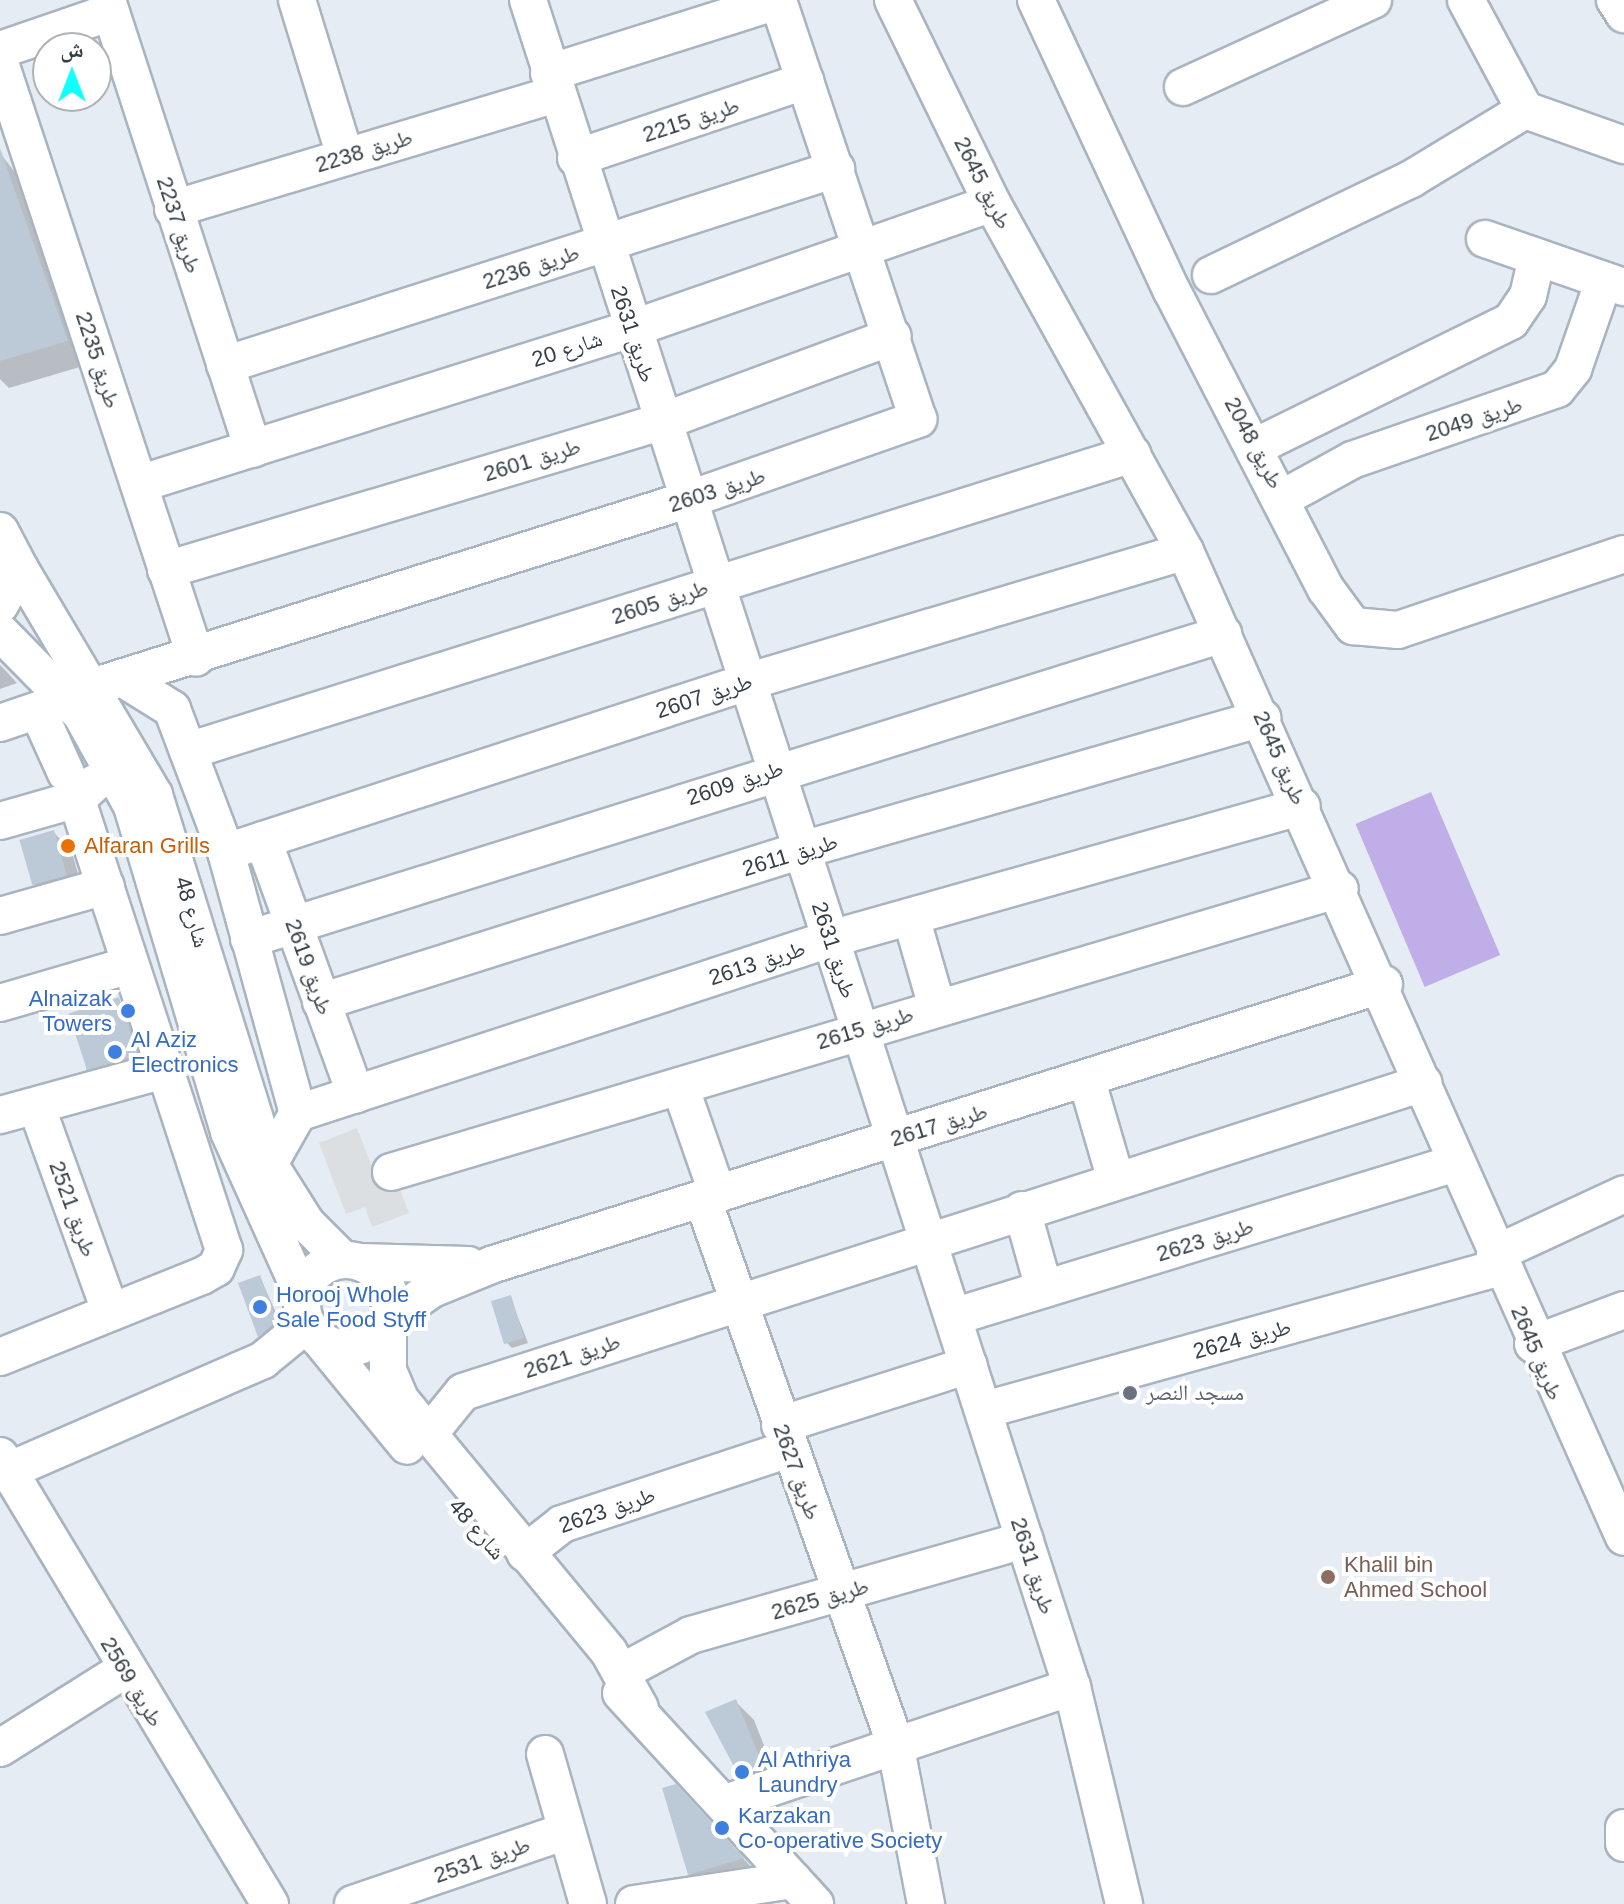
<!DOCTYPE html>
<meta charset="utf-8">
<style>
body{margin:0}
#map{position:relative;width:1624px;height:1904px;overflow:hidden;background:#e6ecf4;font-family:Arial,"Noto Naskh Arabic",sans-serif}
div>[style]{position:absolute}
.green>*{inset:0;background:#c0aee9;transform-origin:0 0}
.parking>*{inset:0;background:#dbdfe1}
.shadow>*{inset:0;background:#0003;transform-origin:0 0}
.building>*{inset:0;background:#bbcad6;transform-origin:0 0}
.roads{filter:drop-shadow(2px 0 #a8b4bf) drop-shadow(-2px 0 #a8b4bf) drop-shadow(0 2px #a8b4bf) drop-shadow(0 -2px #a8b4bf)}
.minor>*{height:36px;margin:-18px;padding:0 18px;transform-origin:18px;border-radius:18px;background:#fff}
.minor>.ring{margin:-18px;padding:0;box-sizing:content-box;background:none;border:36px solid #fff;border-radius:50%}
.dots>*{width:22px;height:22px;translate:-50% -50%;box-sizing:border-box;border:4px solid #fff;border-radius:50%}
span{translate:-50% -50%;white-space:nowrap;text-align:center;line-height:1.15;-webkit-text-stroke:8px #fff;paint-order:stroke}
.street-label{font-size:22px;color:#353f47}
.food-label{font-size:22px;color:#c56008}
.left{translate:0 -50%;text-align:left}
.shop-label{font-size:22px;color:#366cbe}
.right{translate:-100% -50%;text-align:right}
.worship-label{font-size:22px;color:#5b616d}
.education-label{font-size:22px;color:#785e54}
.north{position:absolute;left:32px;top:32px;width:80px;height:80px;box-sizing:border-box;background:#fff;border:2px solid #aeb2b5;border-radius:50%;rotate:0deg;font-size:22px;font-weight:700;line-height:32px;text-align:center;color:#353f47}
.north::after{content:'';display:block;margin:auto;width:28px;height:36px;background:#12ffff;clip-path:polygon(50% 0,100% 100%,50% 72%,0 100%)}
</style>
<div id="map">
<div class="green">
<div style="left:1431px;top:792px;width:177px;height:82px;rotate:67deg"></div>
</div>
<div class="parking">
<div style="clip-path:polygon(357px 1128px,375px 1175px,392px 1169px,409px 1213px,372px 1227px,365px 1207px,346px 1214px,319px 1143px)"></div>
</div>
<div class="shadow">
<div style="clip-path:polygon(0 153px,35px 198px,90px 364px,9px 388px,0 379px)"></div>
<div style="clip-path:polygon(0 665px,4px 669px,17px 683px,0 689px)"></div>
<div style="clip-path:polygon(53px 832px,71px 850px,84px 893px,52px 902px,34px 884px)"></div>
<div style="clip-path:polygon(119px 999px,142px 1060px,91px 1074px,86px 1069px)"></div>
<div style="left:260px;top:1277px;width:55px;height:21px;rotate:66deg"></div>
<div style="clip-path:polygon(510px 1297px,528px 1343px,512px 1348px,507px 1343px)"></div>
<div style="clip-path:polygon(735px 1701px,754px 1720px,780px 1786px,759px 1793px,741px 1775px)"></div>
<div style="clip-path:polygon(688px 1798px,754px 1870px,701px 1885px,689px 1874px)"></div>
</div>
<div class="building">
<div style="clip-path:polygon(0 148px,68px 341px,0 361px)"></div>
<div style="left:54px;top:830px;width:47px;height:36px;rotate:74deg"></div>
<div style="left:119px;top:997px;width:61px;height:53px;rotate:72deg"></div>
<div style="clip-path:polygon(260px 1275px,277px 1321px,258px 1337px,238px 1283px)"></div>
<div style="left:511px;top:1295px;width:45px;height:21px;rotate:73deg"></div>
<div style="clip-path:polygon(736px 1699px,764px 1768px,739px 1776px,705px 1712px)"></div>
<div style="clip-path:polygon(676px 1784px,744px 1858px,688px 1875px,662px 1788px)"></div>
</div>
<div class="roads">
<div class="minor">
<div style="left:107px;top:0;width:472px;rotate:72deg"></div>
<div style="left:297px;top:0;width:163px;rotate:72.9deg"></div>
<div style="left:528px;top:0;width:1773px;rotate:72.13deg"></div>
<div style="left:1072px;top:1687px;width:223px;rotate:76.5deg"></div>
<div style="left:893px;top:0;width:226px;rotate:64deg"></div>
<div style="left:992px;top:203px;width:398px;rotate:61deg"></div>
<div style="left:1185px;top:551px;width:1079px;rotate:66deg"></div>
<div style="left:1036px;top:0;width:321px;rotate:65deg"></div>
<div style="left:1172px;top:291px;width:335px;rotate:62.7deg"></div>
<div style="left:1326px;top:589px;width:46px;rotate:53.9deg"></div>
<div style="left:1353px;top:626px;width:45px;rotate:5.1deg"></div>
<div style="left:1398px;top:630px;width:238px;rotate:-18.6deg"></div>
<div style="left:1466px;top:0;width:125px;rotate:61.8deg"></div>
<div style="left:1525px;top:110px;width:105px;rotate:19.5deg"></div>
<div style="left:1615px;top:0;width:17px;rotate:57deg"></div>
<div style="left:0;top:50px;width:117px;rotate:-18.9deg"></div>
<div style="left:0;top:63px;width:626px;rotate:71.77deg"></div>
<div style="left:549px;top:73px;width:240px;rotate:-17.5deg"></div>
<div style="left:1183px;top:87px;width:209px;rotate:-24.6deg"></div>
<div style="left:576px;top:158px;width:242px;rotate:-18.6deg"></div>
<div style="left:173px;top:209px;width:400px;rotate:-16.7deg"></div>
<div style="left:1485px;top:239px;width:147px;rotate:19.1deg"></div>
<div style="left:1211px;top:275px;width:222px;rotate:-25.6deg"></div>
<div style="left:1411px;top:179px;width:133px;rotate:-31.2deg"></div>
<div style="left:225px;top:365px;width:642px;rotate:-17.79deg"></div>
<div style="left:1257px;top:446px;width:283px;rotate:-26.2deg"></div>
<div style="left:1511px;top:321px;width:30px;rotate:-56deg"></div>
<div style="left:1528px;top:296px;width:39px;rotate:-77deg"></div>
<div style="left:139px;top:484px;width:516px;rotate:-17.49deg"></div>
<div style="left:631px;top:329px;width:382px;rotate:-19.2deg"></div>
<div style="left:1283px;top:498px;width:79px;rotate:-28.8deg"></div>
<div style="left:1352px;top:460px;width:217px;rotate:-19.1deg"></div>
<div style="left:1557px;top:389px;width:26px;rotate:-51deg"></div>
<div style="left:1573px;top:369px;width:94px;rotate:-70.8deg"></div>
<div style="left:0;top:531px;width:43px;rotate:62.2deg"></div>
<div style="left:20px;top:569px;width:41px;rotate:119.1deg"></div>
<div style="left:20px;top:569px;width:263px;rotate:59.3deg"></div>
<div style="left:154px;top:795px;width:387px;rotate:72.7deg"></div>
<div style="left:269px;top:1164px;width:71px;rotate:57.7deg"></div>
<div style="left:307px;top:1224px;width:51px;rotate:45deg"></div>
<div style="left:166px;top:570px;width:517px;rotate:-16.65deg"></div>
<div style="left:661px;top:422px;width:247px;rotate:-20.3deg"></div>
<div style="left:0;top:632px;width:115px;rotate:45.4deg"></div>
<div style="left:81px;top:714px;width:105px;rotate:61deg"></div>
<div style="left:132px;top:806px;width:340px;rotate:73.4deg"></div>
<div style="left:229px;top:1132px;width:180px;rotate:65.7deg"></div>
<div style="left:122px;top:678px;width:59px;rotate:31.8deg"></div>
<div style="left:172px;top:709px;width:153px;rotate:69.3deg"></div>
<div style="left:226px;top:852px;width:271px;rotate:74.6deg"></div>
<div style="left:92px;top:687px;width:627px;rotate:-17.45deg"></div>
<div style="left:690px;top:499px;width:242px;rotate:-19.3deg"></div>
<div style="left:918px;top:419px;width:442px;rotate:-108.5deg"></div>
<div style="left:38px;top:711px;width:68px;rotate:65.7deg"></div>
<div style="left:0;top:723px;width:74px;rotate:-18.9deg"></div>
<div style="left:188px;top:751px;width:990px;rotate:-17.46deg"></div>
<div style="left:0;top:821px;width:80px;rotate:-15.9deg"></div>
<div style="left:77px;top:799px;width:24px;rotate:-42deg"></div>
<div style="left:263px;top:840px;width:271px;rotate:70deg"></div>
<div style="left:226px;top:852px;width:551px;rotate:-18.07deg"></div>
<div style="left:750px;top:681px;width:454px;rotate:-16.6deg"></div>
<div style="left:0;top:916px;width:110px;rotate:-15.8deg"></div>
<div style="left:911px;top:917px;width:94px;rotate:73.9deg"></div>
<div style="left:249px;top:939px;width:1021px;rotate:-17.39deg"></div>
<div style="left:321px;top:1002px;width:504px;rotate:-17.54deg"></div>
<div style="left:802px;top:850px;width:479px;rotate:-16deg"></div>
<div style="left:0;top:1003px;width:135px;rotate:-16.3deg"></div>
<div style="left:1087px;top:1081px;width:103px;rotate:73.7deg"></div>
<div style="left:680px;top:1086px;width:115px;rotate:70.8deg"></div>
<div style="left:37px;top:1108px;width:216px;rotate:70.2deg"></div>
<div style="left:0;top:1115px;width:170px;rotate:-15.3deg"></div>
<div style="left:269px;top:1164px;width:59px;rotate:-60.4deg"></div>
<div style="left:298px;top:1113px;width:560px;rotate:-18.11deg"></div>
<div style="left:830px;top:939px;width:490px;rotate:-15.7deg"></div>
<div style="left:391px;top:1172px;width:990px;rotate:-16.61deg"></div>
<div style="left:703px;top:1200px;width:576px;rotate:70.53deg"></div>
<div style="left:895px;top:1743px;width:164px;rotate:79.1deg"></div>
<div style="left:1022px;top:1210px;width:82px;rotate:74.4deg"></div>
<div style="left:1495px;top:1254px;width:142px;rotate:-24.9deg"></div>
<div class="ring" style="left:302px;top:1260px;width:52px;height:52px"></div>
<div style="left:360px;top:1262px;width:108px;rotate:1.6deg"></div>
<div style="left:953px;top:1317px;width:526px;rotate:-17.02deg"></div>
<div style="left:322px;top:1342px;width:134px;rotate:50.7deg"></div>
<div style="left:1533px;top:1344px;width:97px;rotate:-20.5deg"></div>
<div style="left:0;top:1357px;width:218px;rotate:-21.9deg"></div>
<div style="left:202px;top:1276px;width:16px;rotate:-30deg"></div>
<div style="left:216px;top:1268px;width:20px;rotate:-66deg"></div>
<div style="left:224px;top:1250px;width:474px;rotate:-108.1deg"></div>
<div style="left:984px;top:1410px;width:536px;rotate:-15.46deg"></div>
<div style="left:780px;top:1425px;width:198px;rotate:-17.6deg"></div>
<div style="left:428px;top:1435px;width:55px;rotate:-50.9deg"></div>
<div style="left:463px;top:1392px;width:1009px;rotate:-17.84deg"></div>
<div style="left:0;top:1456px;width:523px;rotate:58.92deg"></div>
<div style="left:8px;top:1471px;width:278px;rotate:-23.5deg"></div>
<div style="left:263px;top:1360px;width:57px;rotate:-39.3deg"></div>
<div style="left:525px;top:1553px;width:47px;rotate:-38.1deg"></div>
<div style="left:562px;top:1524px;width:239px;rotate:-18.3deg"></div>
<div style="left:622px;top:1672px;width:78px;rotate:-28.2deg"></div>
<div style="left:691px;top:1635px;width:347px;rotate:-15.9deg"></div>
<div style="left:621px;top:1693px;width:287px;rotate:47.4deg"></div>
<div style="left:640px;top:1708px;width:64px;rotate:-119deg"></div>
<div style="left:609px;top:1652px;width:326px;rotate:-129.6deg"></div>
<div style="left:401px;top:1401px;width:34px;rotate:-113deg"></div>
<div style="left:388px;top:1370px;width:50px;rotate:-90deg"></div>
<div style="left:388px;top:1320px;width:54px;rotate:-35.2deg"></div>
<div style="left:432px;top:1289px;width:67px;rotate:-22deg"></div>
<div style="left:494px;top:1264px;width:933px;rotate:-17.46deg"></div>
<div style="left:0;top:1748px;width:146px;rotate:-32.2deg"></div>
<div style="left:545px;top:1754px;width:156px;rotate:74deg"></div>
<div style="left:725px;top:1803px;width:366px;rotate:-18.5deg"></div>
<div style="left:1624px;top:1828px;width:15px;rotate:90deg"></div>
<div style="left:353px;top:1904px;width:225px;rotate:-18.9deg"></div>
<div style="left:634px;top:1904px;width:161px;rotate:-8.6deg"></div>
</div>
</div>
<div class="dots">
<div style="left:68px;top:846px;background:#e8710a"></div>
<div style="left:128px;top:1011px;background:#3f7fe0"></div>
<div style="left:115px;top:1052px;background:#3f7fe0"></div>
<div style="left:260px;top:1307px;background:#3f7fe0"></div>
<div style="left:1130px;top:1393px;background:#6b7280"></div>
<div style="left:1328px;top:1577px;background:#8d6e63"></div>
<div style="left:742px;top:1772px;background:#3f7fe0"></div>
<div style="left:722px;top:1828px;background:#3f7fe0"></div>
</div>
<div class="street-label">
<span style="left:691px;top:120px;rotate:-18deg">طريق 2215</span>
<span style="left:364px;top:151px;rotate:-17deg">طريق 2238</span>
<span style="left:983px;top:183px;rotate:63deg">طريق 2645</span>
<span style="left:179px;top:225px;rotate:72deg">طريق 2237</span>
<span style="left:531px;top:267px;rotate:-18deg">طريق 2236</span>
<span style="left:633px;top:334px;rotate:72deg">طريق 2631</span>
<span style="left:567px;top:349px;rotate:-18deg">شارع 20</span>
<span style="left:98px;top:360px;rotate:72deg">طريق 2235</span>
<span style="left:1474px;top:419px;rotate:-18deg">طريق 2049</span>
<span style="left:1254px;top:443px;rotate:62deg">طريق 2048</span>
<span style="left:532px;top:460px;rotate:-17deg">طريق 2601</span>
<span style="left:717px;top:490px;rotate:-18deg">طريق 2603</span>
<span style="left:660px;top:602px;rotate:-18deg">طريق 2605</span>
<span style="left:704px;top:696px;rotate:-18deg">طريق 2607</span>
<span style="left:1280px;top:758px;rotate:66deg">طريق 2645</span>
<span style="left:735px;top:783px;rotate:-18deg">طريق 2609</span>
<span style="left:790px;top:855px;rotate:-17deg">طريق 2611</span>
<span style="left:192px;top:912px;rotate:74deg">شارع 48</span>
<span style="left:834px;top:950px;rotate:72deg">طريق 2631</span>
<span style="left:757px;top:963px;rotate:-18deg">طريق 2613</span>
<span style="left:309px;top:967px;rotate:70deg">طريق 2619</span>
<span style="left:865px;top:1028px;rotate:-17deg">طريق 2615</span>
<span style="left:939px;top:1125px;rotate:-17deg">طريق 2617</span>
<span style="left:73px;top:1209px;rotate:70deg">طريق 2521</span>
<span style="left:1205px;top:1240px;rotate:-17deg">طريق 2623</span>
<span style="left:1242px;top:1339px;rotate:-15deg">طريق 2624</span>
<span style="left:1537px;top:1353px;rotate:67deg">طريق 2645</span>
<span style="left:572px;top:1356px;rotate:-18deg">طريق 2621</span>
<span style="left:797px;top:1472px;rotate:70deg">طريق 2627</span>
<span style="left:607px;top:1510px;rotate:-19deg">طريق 2623</span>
<span style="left:477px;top:1529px;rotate:49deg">شارع 48</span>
<span style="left:1033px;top:1566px;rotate:72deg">طريق 2631</span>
<span style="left:820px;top:1599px;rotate:-16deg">طريق 2625</span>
<span style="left:132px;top:1682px;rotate:59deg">طريق 2569</span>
<span style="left:482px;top:1860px;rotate:-19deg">طريق 2531</span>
</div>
<div class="food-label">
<span class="left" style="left:84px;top:846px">Alfaran Grills</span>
</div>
<div class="shop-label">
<span class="right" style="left:112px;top:1011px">Alnaizak<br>Towers</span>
<span class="left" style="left:131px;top:1052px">Al Aziz<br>Electronics</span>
<span class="left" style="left:276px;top:1307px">Horooj Whole<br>Sale Food Styff</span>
<span class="left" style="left:758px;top:1772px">Al Athriya<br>Laundry</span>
<span class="left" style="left:738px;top:1828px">Karzakan<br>Co-operative Society</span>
</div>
<div class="worship-label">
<span class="left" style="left:1146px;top:1393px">مسجد النصر</span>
</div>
<div class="education-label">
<span class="left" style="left:1344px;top:1577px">Khalil bin<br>Ahmed School</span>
</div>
<div class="north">ش</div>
</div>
